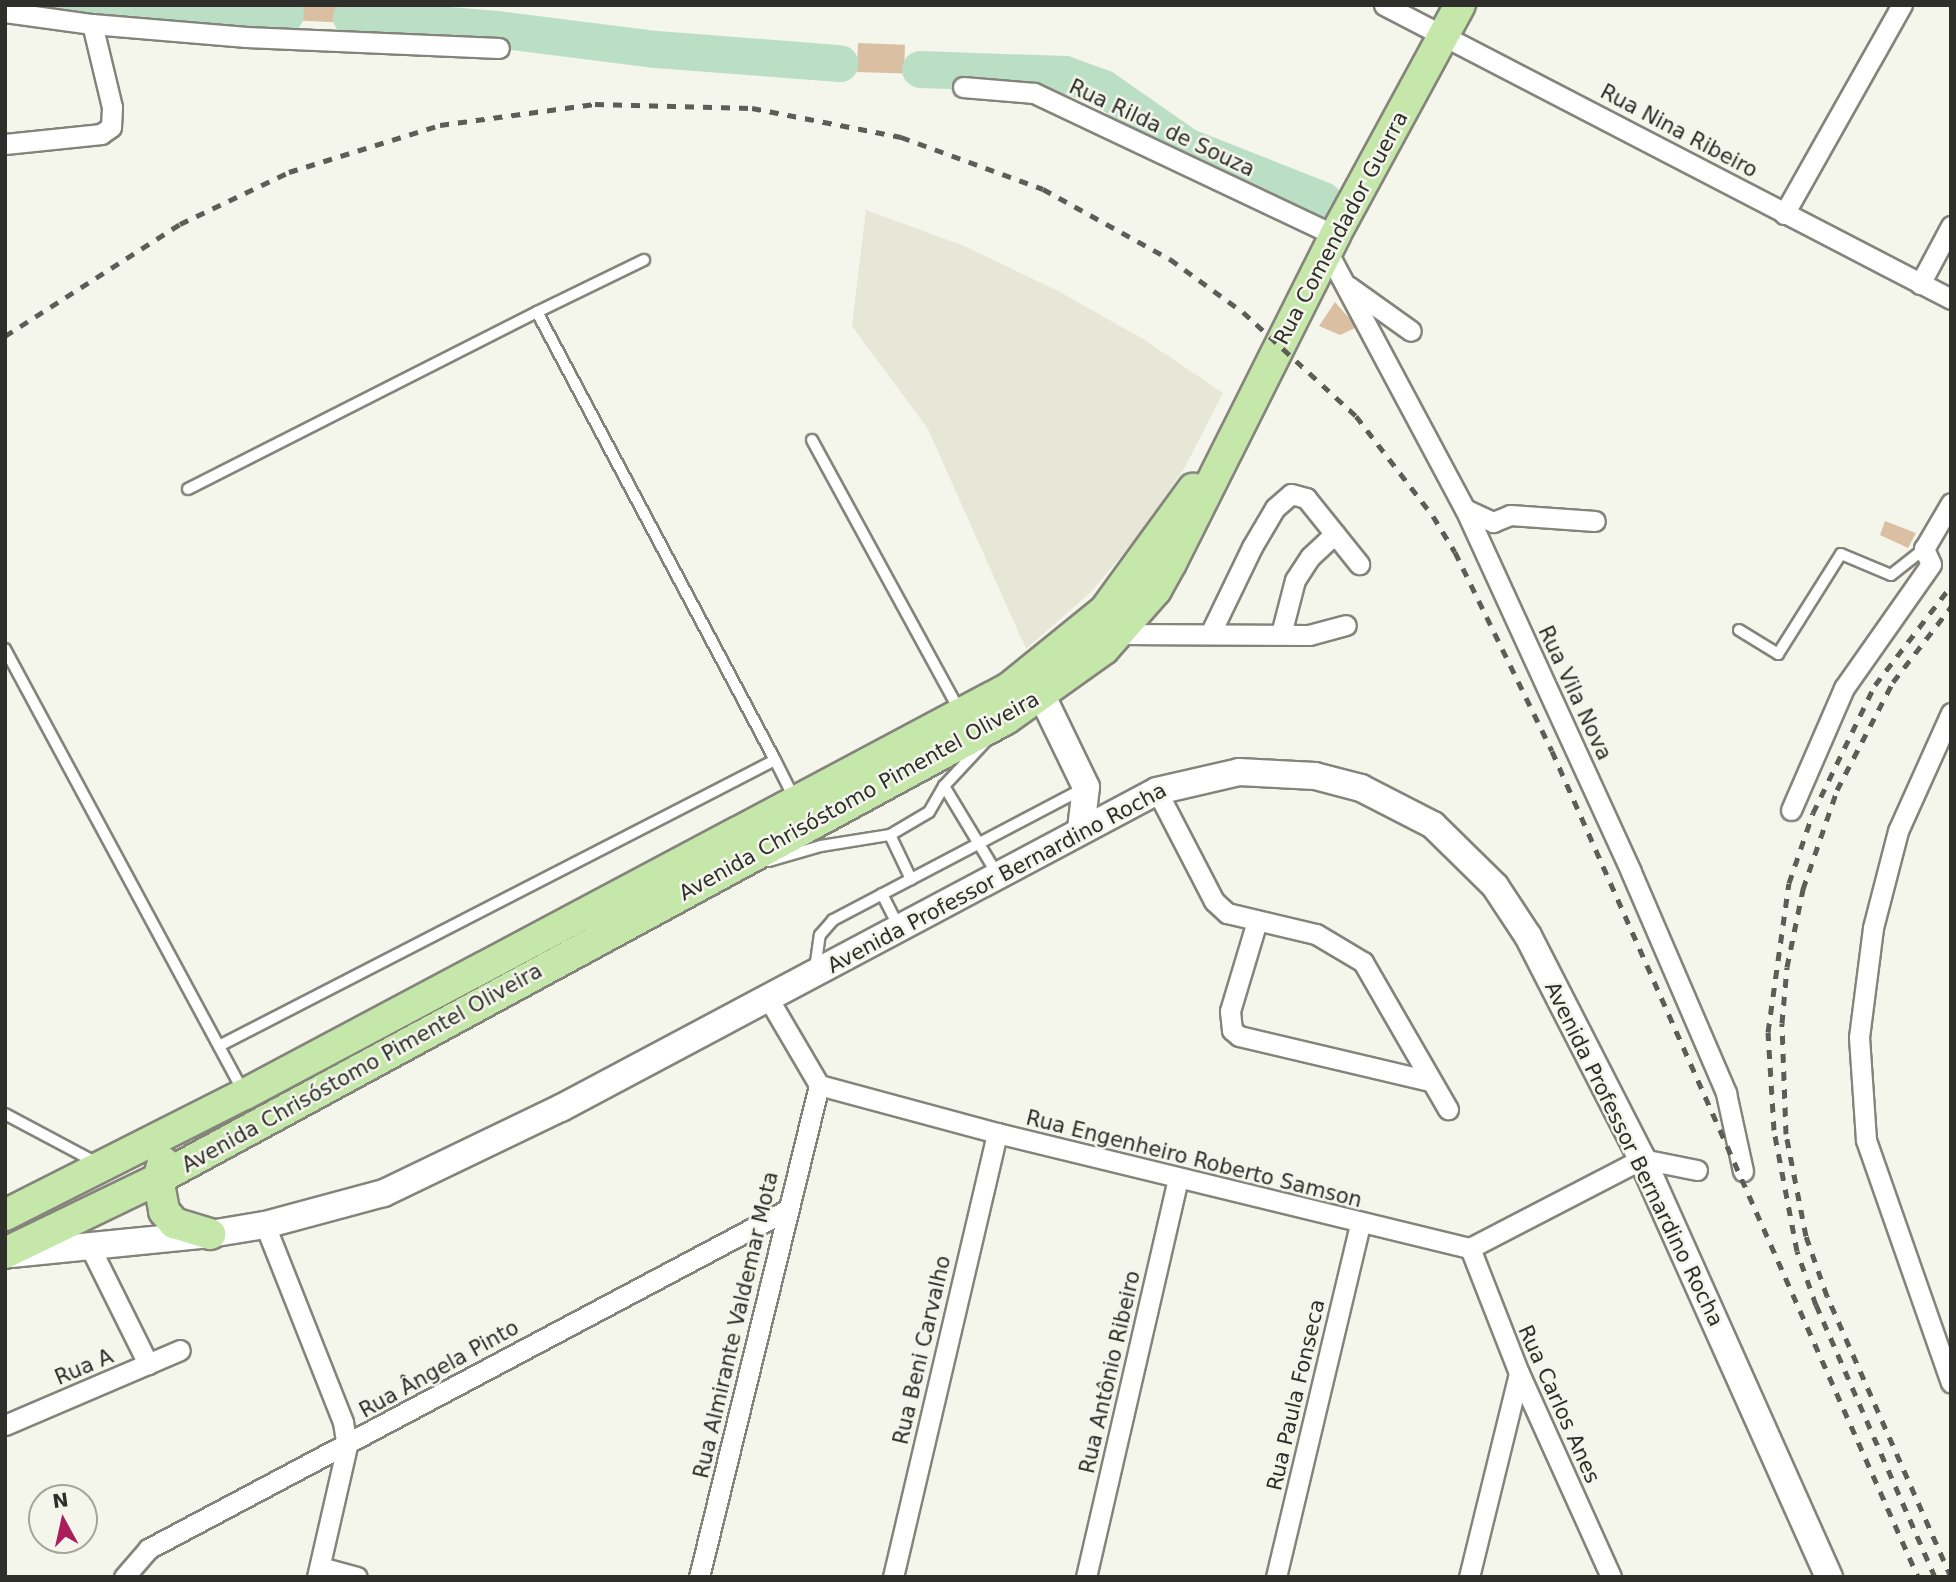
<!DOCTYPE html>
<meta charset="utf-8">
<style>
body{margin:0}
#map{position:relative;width:1956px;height:1582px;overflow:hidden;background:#f4f5eb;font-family:"DejaVu Sans",sans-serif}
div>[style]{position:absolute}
.built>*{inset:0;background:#e6e7d7}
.green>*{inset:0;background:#dbbfa3;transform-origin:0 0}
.river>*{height:37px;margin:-18.5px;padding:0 18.5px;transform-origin:18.5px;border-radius:18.5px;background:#bbdfc5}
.roads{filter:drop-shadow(2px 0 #84847c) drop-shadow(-2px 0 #84847c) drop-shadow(0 2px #84847c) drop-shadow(0 -2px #84847c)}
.service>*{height:10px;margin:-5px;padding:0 5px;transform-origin:5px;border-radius:5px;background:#fff}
.minor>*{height:19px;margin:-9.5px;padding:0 9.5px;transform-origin:9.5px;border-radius:9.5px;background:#fff}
.secondary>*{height:26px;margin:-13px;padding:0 13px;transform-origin:13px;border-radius:13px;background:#fff}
.primary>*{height:30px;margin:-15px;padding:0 15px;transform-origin:15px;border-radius:15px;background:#c5e7a9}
.rail>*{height:5px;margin-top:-2.5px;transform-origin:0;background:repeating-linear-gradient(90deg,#5d5d58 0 9px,transparent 0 18px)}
span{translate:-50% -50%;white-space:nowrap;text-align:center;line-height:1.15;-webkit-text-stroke:5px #f4f5eb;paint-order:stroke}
.street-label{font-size:21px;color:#2e2e2a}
.frame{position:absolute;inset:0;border:7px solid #2e2e2a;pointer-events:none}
.north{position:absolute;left:28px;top:1484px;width:70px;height:70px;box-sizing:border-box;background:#f4f5eb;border:2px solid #a5a59e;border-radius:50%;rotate:352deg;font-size:19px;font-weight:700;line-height:28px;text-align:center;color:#2e2e2a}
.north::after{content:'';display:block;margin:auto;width:24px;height:32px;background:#ac1e5b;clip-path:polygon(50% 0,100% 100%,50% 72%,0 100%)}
</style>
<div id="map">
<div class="built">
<div style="clip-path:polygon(866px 210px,964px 246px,1058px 291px,1143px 339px,1223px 393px,1185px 467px,1138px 536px,1091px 592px,1026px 649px,928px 429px,852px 326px)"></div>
</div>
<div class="green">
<div style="clip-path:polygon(279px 5px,379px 5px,378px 13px,348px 12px,348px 23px,289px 20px,288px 9px)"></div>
<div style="left:858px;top:43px;width:47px;height:29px;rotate:2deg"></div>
<div style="clip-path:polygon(1335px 302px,1357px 327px,1340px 335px,1319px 326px)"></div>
<div style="clip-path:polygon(1885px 521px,1916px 533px,1908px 548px,1880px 535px)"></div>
</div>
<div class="river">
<div style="left:43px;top:5px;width:86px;rotate:4.7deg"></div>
<div style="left:129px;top:12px;width:156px;rotate:0.7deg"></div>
<div style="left:351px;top:17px;width:146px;rotate:4.7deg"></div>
<div style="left:497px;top:29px;width:160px;rotate:7.2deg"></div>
<div style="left:656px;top:49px;width:184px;rotate:4.4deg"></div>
<div style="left:920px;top:69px;width:145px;rotate:2deg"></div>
<div style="left:1065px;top:74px;width:40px;rotate:20.2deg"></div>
<div style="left:1103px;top:88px;width:101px;rotate:34.9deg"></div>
<div style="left:1186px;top:146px;width:147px;rotate:21.5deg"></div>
</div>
<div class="roads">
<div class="service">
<div style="left:537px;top:312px;width:119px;rotate:-25.9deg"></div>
<div style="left:812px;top:440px;width:307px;rotate:61.4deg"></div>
<div style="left:188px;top:489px;width:391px;rotate:-26.9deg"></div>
<div style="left:537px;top:312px;width:507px;rotate:62.02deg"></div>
<div style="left:1739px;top:630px;width:46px;rotate:31.6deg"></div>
<div style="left:1778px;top:654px;width:118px;rotate:-57.8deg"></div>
<div style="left:1841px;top:554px;width:54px;rotate:22.8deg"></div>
<div style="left:1891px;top:575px;width:42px;rotate:-38.2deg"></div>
<div style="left:5px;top:649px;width:502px;rotate:61.7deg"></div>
<div style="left:944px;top:786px;width:103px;rotate:58.9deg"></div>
<div style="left:890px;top:835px;width:49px;rotate:64.5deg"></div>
<div style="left:769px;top:861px;width:54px;rotate:-16.1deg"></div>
<div style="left:821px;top:846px;width:70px;rotate:-9.1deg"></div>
<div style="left:890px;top:835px;width:45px;rotate:-30.5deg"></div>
<div style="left:929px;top:812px;width:30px;rotate:-60deg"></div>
<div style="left:944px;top:786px;width:60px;rotate:-47deg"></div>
<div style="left:882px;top:894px;width:38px;rotate:63deg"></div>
<div style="left:815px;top:969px;width:34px;rotate:-82deg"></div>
<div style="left:820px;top:935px;width:20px;rotate:-49deg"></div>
<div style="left:833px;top:920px;width:280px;rotate:-27.7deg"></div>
<div style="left:219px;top:1046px;width:625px;rotate:-27.22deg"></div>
<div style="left:775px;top:760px;width:42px;rotate:63.4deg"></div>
<div style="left:5px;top:1114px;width:104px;rotate:28deg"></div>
</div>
<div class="minor">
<div style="left:1384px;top:5px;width:639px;rotate:27.41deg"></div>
<div style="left:5px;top:12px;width:88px;rotate:7.9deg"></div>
<div style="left:92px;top:24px;width:155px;rotate:4.8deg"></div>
<div style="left:246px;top:37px;width:253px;rotate:2.5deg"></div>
<div style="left:963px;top:87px;width:71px;rotate:4.8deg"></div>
<div style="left:1034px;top:93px;width:333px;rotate:25.3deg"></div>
<div style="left:5px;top:144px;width:97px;rotate:-5.9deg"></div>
<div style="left:101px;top:134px;width:12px;rotate:-35deg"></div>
<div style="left:111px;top:127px;width:20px;rotate:-87deg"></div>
<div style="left:112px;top:107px;width:85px;rotate:-103.5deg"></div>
<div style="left:1784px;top:214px;width:240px;rotate:-60.6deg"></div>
<div style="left:1327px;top:251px;width:293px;rotate:61.9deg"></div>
<div style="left:1465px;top:509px;width:399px;rotate:65.4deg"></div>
<div style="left:1631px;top:872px;width:241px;rotate:66.7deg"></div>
<div style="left:1726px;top:1093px;width:80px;rotate:77.7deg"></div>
<div style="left:1920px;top:284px;width:66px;rotate:-61.9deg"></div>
<div style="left:1348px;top:286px;width:77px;rotate:35.5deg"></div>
<div style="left:1465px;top:509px;width:31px;rotate:25deg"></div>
<div style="left:1493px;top:522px;width:18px;rotate:-22deg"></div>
<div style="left:1510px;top:515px;width:85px;rotate:4deg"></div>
<div style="left:1119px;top:634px;width:190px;rotate:0.3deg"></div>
<div style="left:1309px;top:635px;width:38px;rotate:-15deg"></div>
<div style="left:1210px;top:634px;width:97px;rotate:-64.2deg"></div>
<div style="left:1252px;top:547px;width:45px;rotate:-59.5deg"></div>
<div style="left:1275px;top:508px;width:21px;rotate:-41deg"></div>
<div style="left:1291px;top:494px;width:16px;rotate:15deg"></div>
<div style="left:1306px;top:498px;width:85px;rotate:51.2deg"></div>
<div style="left:1281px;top:634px;width:56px;rotate:-75.5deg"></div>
<div style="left:1295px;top:580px;width:27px;rotate:-57deg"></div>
<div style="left:1310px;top:557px;width:34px;rotate:-43deg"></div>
<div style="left:1951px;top:713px;width:129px;rotate:114.2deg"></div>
<div style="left:1898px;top:831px;width:100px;rotate:104.5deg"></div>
<div style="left:1873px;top:928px;width:110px;rotate:97.3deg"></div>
<div style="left:1859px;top:1037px;width:103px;rotate:86.1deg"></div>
<div style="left:1866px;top:1140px;width:257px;rotate:70.7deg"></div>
<div style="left:1157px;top:791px;width:124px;rotate:62.6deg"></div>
<div style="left:1214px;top:901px;width:18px;rotate:43deg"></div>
<div style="left:1227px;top:913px;width:91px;rotate:13.3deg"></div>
<div style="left:1316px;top:934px;width:55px;rotate:30.8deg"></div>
<div style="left:1363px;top:962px;width:170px;rotate:60deg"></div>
<div style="left:1791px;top:810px;width:133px;rotate:-66.5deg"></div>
<div style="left:1844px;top:688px;width:151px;rotate:-54.9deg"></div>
<div style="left:1931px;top:564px;width:17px;rotate:-115deg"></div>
<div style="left:1924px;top:549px;width:53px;rotate:-59.6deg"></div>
<div style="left:1257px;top:921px;width:94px;rotate:106.7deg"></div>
<div style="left:1230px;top:1011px;width:19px;rotate:84deg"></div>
<div style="left:1232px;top:1030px;width:9px;rotate:41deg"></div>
<div style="left:1239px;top:1036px;width:196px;rotate:13.3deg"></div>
<div style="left:768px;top:998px;width:101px;rotate:59.6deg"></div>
<div style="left:819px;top:1085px;width:184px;rotate:15.1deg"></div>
<div style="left:997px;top:1133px;width:487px;rotate:13.7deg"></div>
<div style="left:1470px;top:1248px;width:194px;rotate:-27.4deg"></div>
<div style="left:1642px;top:1159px;width:56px;rotate:11.3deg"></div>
<div style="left:265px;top:1225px;width:212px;rotate:68.4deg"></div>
<div style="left:343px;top:1422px;width:24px;rotate:81deg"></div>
<div style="left:347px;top:1446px;width:134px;rotate:102.9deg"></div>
<div style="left:90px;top:1247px;width:131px;rotate:63.6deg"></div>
<div style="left:1470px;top:1248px;width:134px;rotate:68.6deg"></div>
<div style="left:1519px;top:1373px;width:224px;rotate:65.7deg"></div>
<div style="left:5px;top:1425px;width:190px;rotate:-23.2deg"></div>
<div style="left:320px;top:1567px;width:38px;rotate:15deg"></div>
<div style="left:124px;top:1577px;width:37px;rotate:-49deg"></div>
<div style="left:148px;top:1549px;width:721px;rotate:-27.95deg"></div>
<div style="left:699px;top:1577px;width:506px;rotate:-76.29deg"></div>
<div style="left:893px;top:1577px;width:456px;rotate:-76.8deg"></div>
<div style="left:1086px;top:1577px;width:409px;rotate:-77deg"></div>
<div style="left:1276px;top:1577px;width:363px;rotate:-76.6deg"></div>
<div style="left:1469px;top:1577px;width:210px;rotate:-76.2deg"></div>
</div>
<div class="secondary">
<div style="left:1021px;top:688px;width:22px;rotate:21deg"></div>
<div style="left:1042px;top:696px;width:101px;rotate:64.2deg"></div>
<div style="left:1086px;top:787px;width:42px;rotate:96.8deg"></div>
<div style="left:11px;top:1254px;width:200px;rotate:-5.7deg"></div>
<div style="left:210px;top:1234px;width:56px;rotate:-9.3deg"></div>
<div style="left:265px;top:1225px;width:123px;rotate:-15.1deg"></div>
<div style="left:384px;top:1193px;width:196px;rotate:-25.7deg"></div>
<div style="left:561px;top:1108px;width:675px;rotate:-28.01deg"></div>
<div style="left:1157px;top:791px;width:84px;rotate:-13deg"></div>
<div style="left:1239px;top:772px;width:76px;rotate:3deg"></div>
<div style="left:1315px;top:776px;width:48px;rotate:14.6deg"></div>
<div style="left:1361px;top:788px;width:81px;rotate:27.2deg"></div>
<div style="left:1433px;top:825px;width:87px;rotate:44.5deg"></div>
<div style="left:1495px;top:886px;width:60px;rotate:56.6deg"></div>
<div style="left:1528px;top:936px;width:250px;rotate:62.9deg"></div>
<div style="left:1642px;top:1159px;width:458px;rotate:65.9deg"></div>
</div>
<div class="primary">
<div style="left:163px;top:1162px;width:18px;rotate:106deg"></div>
<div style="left:158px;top:1179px;width:33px;rotate:79deg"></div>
<div style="left:164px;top:1211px;width:16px;rotate:50deg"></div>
<div style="left:174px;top:1223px;width:38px;rotate:17deg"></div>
<div style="left:5px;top:1215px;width:269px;rotate:-26.8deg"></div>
<div style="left:245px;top:1094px;width:865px;rotate:-27.99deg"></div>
<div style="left:1009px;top:688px;width:124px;rotate:-39.1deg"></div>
<div style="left:1105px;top:610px;width:150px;rotate:-54deg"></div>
<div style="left:5px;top:1253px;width:170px;rotate:-25.8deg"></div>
<div style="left:158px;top:1179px;width:965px;rotate:-28.48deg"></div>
<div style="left:1006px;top:719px;width:120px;rotate:-35.5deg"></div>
<div style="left:1104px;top:649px;width:79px;rotate:-48.6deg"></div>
<div style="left:1156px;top:590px;width:31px;rotate:-61deg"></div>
<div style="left:1171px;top:563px;width:367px;rotate:-63.4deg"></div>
<div style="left:1335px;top:235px;width:262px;rotate:-61.5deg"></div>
</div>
</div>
<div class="rail">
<div style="left:5px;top:336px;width:208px;rotate:-32.6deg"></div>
<div style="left:180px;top:224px;width:121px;rotate:-25.5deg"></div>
<div style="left:289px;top:172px;width:158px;rotate:-17.3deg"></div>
<div style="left:440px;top:125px;width:156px;rotate:-7.7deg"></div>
<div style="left:595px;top:104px;width:157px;rotate:1.5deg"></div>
<div style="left:752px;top:108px;width:152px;rotate:11deg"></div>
<div style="left:901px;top:137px;width:151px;rotate:20.1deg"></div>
<div style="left:1043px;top:189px;width:145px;rotate:28.9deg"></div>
<div style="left:1170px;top:259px;width:90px;rotate:36deg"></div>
<div style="left:1243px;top:312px;width:154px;rotate:42.6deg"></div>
<div style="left:1356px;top:416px;width:126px;rotate:52.4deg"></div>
<div style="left:1433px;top:516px;width:42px;rotate:58.6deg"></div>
<div style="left:1455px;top:552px;width:221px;rotate:64deg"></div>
<div style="left:1552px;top:751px;width:903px;rotate:66.1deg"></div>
<div style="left:1935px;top:1577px;width:297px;rotate:-113.6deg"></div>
<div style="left:1816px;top:1305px;width:57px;rotate:-109.4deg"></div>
<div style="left:1797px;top:1251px;width:123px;rotate:-100.8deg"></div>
<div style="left:1774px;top:1130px;width:98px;rotate:-93.5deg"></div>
<div style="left:1768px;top:1032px;width:150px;rotate:-82deg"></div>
<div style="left:1789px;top:883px;width:74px;rotate:-71.1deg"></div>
<div style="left:1813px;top:813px;width:142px;rotate:-64.2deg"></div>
<div style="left:1875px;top:685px;width:125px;rotate:-52.5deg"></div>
<div style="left:1951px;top:1577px;width:307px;rotate:-113.8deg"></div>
<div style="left:1827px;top:1296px;width:64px;rotate:-109.3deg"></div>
<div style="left:1806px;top:1236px;width:104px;rotate:-101.1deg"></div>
<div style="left:1786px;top:1134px;width:111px;rotate:-92.1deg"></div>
<div style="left:1782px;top:1023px;width:56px;rotate:-84.9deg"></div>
<div style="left:1787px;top:967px;width:80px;rotate:-78.4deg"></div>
<div style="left:1803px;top:889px;width:105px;rotate:-71deg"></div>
<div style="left:1837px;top:790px;width:122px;rotate:-62.6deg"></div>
<div style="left:1893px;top:682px;width:95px;rotate:-52.3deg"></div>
</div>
<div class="street-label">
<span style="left:1162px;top:128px;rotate:25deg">Rua Rilda de Souza</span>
<span style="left:1679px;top:131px;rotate:28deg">Rua Nina Ribeiro</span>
<span style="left:1341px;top:228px;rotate:-62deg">Rua Comendador Guerra</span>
<span style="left:1575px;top:693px;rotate:65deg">Rua Vila Nova</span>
<span style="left:859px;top:796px;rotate:-29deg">Avenida Chrisóstomo Pimentel Oliveira</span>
<span style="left:997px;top:878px;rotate:-28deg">Avenida Professor Bernardino Rocha</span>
<span style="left:362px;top:1068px;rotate:-29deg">Avenida Chrisóstomo Pimentel Oliveira</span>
<span style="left:1634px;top:1154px;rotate:64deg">Avenida Professor Bernardino Rocha</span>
<span style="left:1194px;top:1159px;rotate:14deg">Rua Engenheiro Roberto Samson</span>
<span style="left:736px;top:1325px;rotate:-77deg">Rua Almirante Valdemar Mota</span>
<span style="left:922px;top:1350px;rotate:-77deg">Rua Beni Carvalho</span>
<span style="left:84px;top:1367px;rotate:-23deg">Rua A</span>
<span style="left:439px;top:1369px;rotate:-29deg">Rua Ângela Pinto</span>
<span style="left:1110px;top:1372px;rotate:-77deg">Rua Antônio Ribeiro</span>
<span style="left:1296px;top:1395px;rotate:-77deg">Rua Paula Fonseca</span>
<span style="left:1559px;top:1404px;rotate:66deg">Rua Carlos Anes</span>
</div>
<div class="frame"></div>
<div class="north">N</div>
</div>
